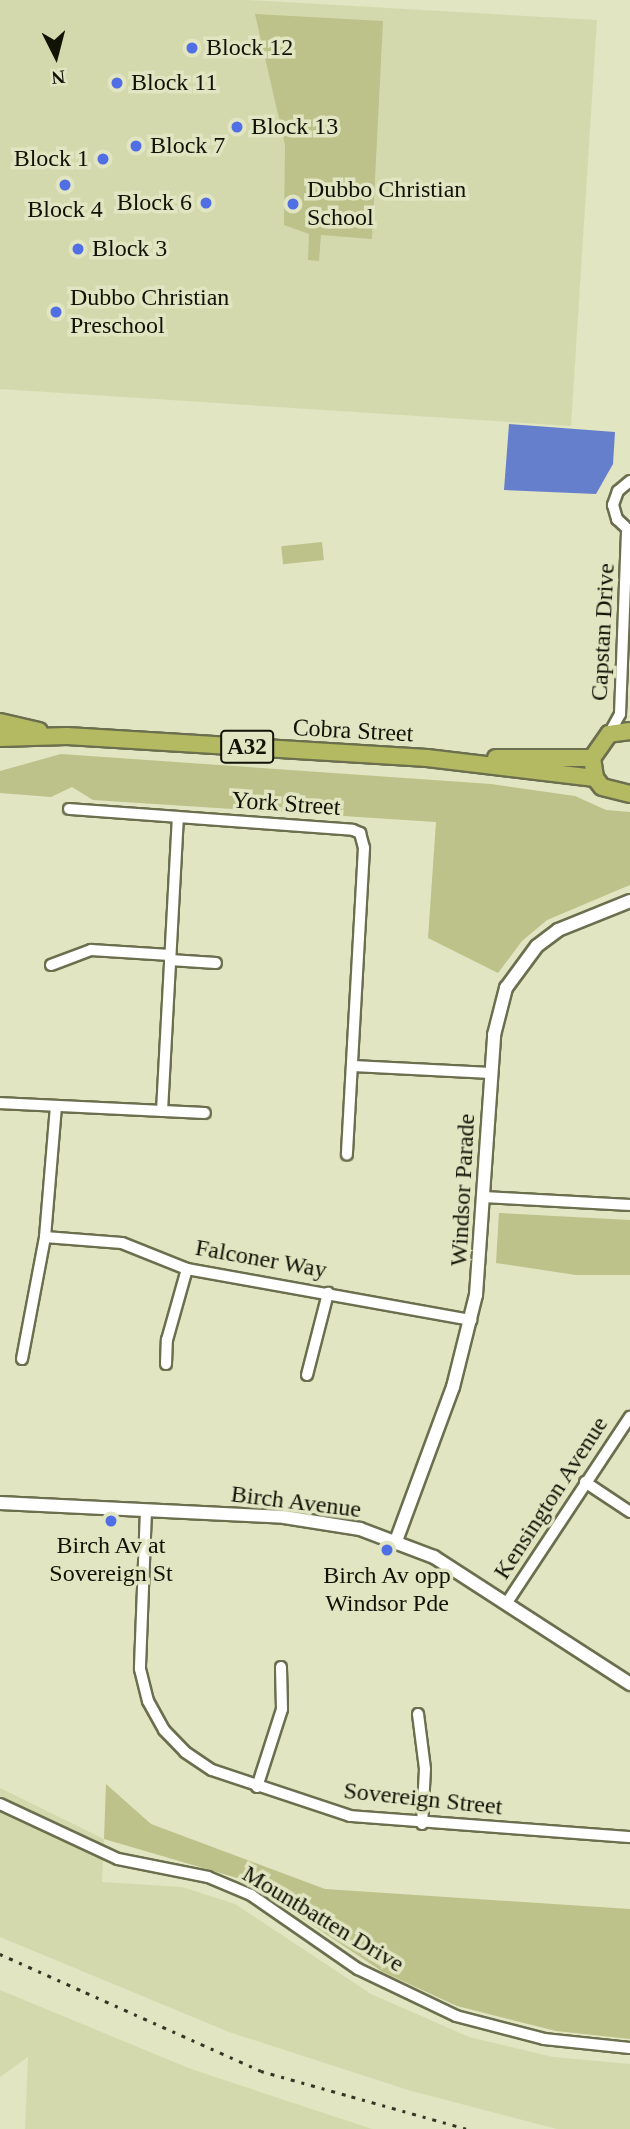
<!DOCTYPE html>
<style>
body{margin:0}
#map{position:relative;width:630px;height:2129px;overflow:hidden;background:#e1e5c1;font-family:"Times New Roman",serif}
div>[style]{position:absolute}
.built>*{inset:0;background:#d4d9ad}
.green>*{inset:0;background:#bcc28a;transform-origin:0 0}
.water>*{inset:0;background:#667fcd}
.roads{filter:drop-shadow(2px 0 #6b6f4e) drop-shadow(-2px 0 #6b6f4e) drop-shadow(0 2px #6b6f4e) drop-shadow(0 -2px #6b6f4e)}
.minor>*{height:10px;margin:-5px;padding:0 5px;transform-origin:5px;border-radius:5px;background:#fff}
.tertiary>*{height:12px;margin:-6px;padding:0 6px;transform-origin:6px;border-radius:6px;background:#fff}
.trunk>*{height:16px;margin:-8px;padding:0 8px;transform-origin:8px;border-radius:8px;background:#b4ba62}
.rail>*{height:2.5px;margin-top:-1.25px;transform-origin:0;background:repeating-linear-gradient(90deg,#323524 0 3.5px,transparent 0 10.5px)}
.dots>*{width:19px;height:19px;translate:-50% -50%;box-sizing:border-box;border:4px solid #e1e5c1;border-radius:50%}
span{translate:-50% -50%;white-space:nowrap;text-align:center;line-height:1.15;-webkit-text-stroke:7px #e1e5c1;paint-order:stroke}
.shield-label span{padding:2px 5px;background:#e1e5c1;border:2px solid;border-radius:5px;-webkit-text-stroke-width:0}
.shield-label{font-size:23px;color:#111306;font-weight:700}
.poi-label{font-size:24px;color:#111306}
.left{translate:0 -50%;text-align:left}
.right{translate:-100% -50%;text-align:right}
.street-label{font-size:24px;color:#111306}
.north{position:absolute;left:21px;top:21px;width:70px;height:70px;-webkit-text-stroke:5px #e1e5c1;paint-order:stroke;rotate:174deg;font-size:19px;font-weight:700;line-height:28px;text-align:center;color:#111306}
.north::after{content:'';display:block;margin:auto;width:24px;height:32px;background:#111306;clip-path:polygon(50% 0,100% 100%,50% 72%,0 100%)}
</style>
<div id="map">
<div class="built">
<div style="clip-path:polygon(0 0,249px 0,597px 20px,571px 426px,0 389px)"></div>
<div style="clip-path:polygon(0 1788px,104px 1839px,102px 1882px,182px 1887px,235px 1904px,371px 1994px,469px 2037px,553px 2057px,630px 2064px,630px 2129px,557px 2129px,408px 2090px,229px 2032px,0 1937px)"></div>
<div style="clip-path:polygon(0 1990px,191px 2069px,372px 2129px,25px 2129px,28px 2057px,0 2077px)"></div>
</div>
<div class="green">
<div style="clip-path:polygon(255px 14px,383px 21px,372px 239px,321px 235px,319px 261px,308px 260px,309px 234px,284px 225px,285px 145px)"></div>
<div style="left:322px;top:542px;width:18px;height:41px;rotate:84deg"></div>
<div style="clip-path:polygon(61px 754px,491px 784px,575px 796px,606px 810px,630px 812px,630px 885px,547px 920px,522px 941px,498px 973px,428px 938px,436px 822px,93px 800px,72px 787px,51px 797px,0 793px,0 771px)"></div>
<div style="clip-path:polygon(499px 1213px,630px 1220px,630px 1275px,576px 1275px,496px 1263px)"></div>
<div style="clip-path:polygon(106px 1784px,151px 1824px,325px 1889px,630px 1909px,630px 2039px,556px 2031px,457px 2006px,383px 1972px,244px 1880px,104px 1839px)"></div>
</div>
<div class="water">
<div style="clip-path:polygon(509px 424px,615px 432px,613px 464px,596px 494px,504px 490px)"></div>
</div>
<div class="roads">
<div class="minor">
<div style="left:630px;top:481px;width:16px;rotate:140deg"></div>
<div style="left:618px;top:491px;width:15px;rotate:110deg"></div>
<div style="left:613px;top:505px;width:15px;rotate:74deg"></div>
<div style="left:617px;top:519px;width:18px;rotate:43deg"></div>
<div style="left:609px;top:734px;width:23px;rotate:-61deg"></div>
<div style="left:620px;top:714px;width:184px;rotate:-87.8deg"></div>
<div style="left:69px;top:809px;width:109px;rotate:4.2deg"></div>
<div style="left:170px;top:960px;width:46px;rotate:3.7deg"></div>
<div style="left:51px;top:965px;width:43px;rotate:-20.6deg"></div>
<div style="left:91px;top:950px;width:79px;rotate:3.6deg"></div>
<div style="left:353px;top:1066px;width:138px;rotate:2.9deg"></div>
<div style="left:0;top:1103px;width:205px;rotate:2.8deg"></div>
<div style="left:162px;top:1111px;width:294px;rotate:-86.9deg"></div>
<div style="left:178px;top:817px;width:175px;rotate:4.2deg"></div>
<div style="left:353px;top:830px;width:8px;rotate:23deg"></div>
<div style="left:360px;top:833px;width:16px;rotate:75deg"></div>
<div style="left:364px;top:848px;width:307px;rotate:93.2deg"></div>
<div style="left:484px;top:1197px;width:146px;rotate:3.1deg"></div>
<div style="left:45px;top:1237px;width:77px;rotate:4.5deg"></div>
<div style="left:122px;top:1243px;width:70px;rotate:21.8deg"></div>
<div style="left:187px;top:1269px;width:289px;rotate:10.2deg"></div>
<div style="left:22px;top:1359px;width:124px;rotate:-79.3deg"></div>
<div style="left:45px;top:1237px;width:131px;rotate:-85.2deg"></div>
<div style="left:166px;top:1364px;width:24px;rotate:-88deg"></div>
<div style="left:167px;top:1340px;width:74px;rotate:-74.3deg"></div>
<div style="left:307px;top:1375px;width:85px;rotate:-75.6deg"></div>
<div style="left:585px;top:1482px;width:54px;rotate:33.7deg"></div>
<div style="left:146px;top:1510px;width:159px;rotate:92.2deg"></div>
<div style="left:140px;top:1669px;width:33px;rotate:76deg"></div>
<div style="left:148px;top:1701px;width:33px;rotate:61deg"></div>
<div style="left:164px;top:1730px;width:30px;rotate:46deg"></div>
<div style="left:185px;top:1752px;width:32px;rotate:34deg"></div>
<div style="left:212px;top:1770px;width:145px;rotate:18.4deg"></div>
<div style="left:350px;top:1816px;width:281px;rotate:4.3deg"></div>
<div style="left:508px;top:1601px;width:221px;rotate:-56.5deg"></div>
<div style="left:418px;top:1714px;width:55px;rotate:82.7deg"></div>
<div style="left:425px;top:1769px;width:55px;rotate:93.1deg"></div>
<div style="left:257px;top:1787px;width:82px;rotate:-72.2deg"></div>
<div style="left:282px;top:1709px;width:42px;rotate:-91.4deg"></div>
<div style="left:0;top:1804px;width:130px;rotate:25deg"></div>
<div style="left:118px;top:1859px;width:92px;rotate:11.3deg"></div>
<div style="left:208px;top:1877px;width:47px;rotate:22.7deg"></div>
<div style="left:251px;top:1895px;width:130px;rotate:34.7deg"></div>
<div style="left:358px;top:1969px;width:109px;rotate:25.6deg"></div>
<div style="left:456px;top:2016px;width:91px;rotate:14.6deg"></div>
<div style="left:544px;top:2039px;width:86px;rotate:6deg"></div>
</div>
<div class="tertiary">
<div style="left:0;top:1503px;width:284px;rotate:2.8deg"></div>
<div style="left:284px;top:1517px;width:77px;rotate:9deg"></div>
<div style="left:360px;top:1529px;width:79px;rotate:20.7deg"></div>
<div style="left:434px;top:1557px;width:234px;rotate:32.9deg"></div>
<div style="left:396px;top:1541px;width:164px;rotate:-69.7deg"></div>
<div style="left:453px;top:1387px;width:95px;rotate:-76deg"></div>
<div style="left:476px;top:1295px;width:261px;rotate:-86deg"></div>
<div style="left:494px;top:1035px;width:49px;rotate:-75.7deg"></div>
<div style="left:506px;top:988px;width:52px;rotate:-53.6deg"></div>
<div style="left:537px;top:946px;width:26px;rotate:-37deg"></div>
<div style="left:558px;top:930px;width:78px;rotate:-21.9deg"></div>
</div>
<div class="trunk">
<div style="left:0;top:722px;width:40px;rotate:13deg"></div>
<div style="left:630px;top:731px;width:21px;rotate:172deg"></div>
<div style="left:609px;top:734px;width:29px;rotate:125deg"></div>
<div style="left:592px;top:758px;width:20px;rotate:81deg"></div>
<div style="left:595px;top:778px;width:11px;rotate:52deg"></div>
<div style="left:602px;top:787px;width:29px;rotate:14deg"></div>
<div style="left:0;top:738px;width:67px;rotate:-1.7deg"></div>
<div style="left:67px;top:736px;width:361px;rotate:3.5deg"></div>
<div style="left:427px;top:758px;width:169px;rotate:6.8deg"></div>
<div style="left:496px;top:758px;width:96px"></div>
</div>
</div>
<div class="rail">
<div style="left:0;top:1954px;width:286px;rotate:24.1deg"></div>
<div style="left:261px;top:2071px;width:214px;rotate:15.7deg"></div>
</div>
<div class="dots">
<div style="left:192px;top:48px;background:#506fe4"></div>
<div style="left:117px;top:83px;background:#506fe4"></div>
<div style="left:237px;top:127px;background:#506fe4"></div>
<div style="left:136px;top:146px;background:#506fe4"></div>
<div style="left:103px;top:159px;background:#506fe4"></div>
<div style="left:65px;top:185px;background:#506fe4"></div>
<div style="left:206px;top:203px;background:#506fe4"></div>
<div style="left:293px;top:204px;background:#506fe4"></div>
<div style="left:78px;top:249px;background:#506fe4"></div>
<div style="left:56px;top:312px;background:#506fe4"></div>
<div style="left:111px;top:1521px;background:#506fe4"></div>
<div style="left:387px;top:1550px;background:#506fe4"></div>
</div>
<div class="shield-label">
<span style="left:247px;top:747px">A32</span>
</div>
<div class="poi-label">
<span class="left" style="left:206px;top:48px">Block 12</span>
<span class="left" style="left:131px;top:83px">Block 11</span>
<span class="left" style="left:251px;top:127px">Block 13</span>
<span class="left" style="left:150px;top:146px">Block 7</span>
<span class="right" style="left:89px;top:159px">Block 1</span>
<span class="left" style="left:307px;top:204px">Dubbo Christian<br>School</span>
<span class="right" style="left:192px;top:203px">Block 6</span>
<span style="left:65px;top:210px">Block 4</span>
<span class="left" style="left:92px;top:249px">Block 3</span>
<span class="left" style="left:70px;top:312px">Dubbo Christian<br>Preschool</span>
<span style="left:111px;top:1560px">Birch Av at<br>Sovereign St</span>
<span style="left:387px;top:1590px">Birch Av opp<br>Windsor Pde</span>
</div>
<div class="street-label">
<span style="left:603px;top:632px;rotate:-87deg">Capstan Drive</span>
<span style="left:353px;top:731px;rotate:3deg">Cobra Street</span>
<span style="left:286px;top:804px;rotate:4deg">York Street</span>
<span style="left:463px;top:1190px;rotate:-87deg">Windsor Parade</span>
<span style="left:261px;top:1259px;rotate:10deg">Falconer Way</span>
<span style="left:551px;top:1498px;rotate:-57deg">Kensington Avenue</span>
<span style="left:296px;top:1502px;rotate:7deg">Birch Avenue</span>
<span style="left:423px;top:1799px;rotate:6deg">Sovereign Street</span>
<span style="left:323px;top:1919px;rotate:31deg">Mountbatten Drive</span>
</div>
<div class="north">N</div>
</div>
